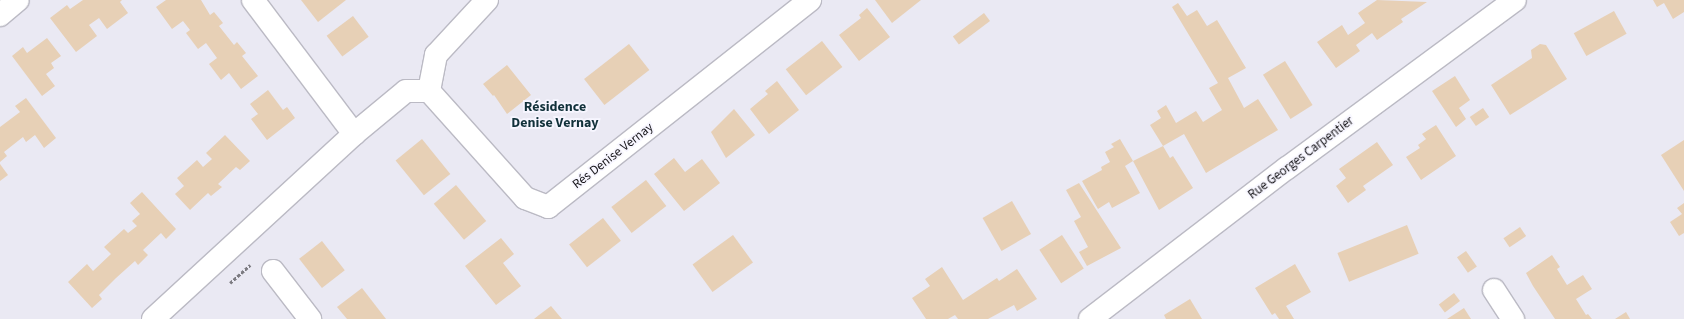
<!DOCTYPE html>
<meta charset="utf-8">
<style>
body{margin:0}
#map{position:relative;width:1684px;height:319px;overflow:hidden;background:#eae9f3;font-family:"Source Sans 3",sans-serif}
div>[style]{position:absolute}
.building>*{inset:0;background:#e7d0b6;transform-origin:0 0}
.path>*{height:2.5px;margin-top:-1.25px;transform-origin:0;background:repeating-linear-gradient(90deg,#7c7b81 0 3px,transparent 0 5px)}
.roads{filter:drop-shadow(1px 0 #bbbac4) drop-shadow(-1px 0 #bbbac4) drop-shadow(0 1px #bbbac4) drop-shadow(0 -1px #bbbac4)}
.minor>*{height:22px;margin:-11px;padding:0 11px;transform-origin:11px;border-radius:11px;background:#fff}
span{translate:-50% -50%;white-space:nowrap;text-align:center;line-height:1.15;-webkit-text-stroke:3.5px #f7f6ff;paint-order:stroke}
.street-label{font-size:13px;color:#17161a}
.neighbourhood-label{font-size:14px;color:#11313a;font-weight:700}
</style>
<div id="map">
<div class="building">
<div style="clip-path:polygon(83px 0,122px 0,120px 2px,128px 13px,107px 29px,99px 18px,89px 25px,97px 36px,76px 52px,50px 18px,67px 5px,70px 9px)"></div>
<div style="clip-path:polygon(166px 0,201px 0,210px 15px,214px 12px,223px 23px,219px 26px,234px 45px,237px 42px,246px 53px,242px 56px,258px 76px,241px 89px,229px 73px,221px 80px,209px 64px,217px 58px,206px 43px,198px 49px,186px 33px,190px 30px,183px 21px,172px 29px,156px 7px)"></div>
<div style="clip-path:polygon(301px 0,346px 0,318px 22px)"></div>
<div style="clip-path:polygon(875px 0,921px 0,892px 23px)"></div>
<div style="clip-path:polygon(1377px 0,1427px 2px,1401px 19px,1403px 22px,1377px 40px,1372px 33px,1356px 45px,1360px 51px,1336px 68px,1317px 42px,1342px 25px,1348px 35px,1358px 28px,1365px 23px,1358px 13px)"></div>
<div style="clip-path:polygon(1653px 0,1684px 0,1684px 12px,1673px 19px,1664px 3px,1657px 7px)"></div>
<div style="clip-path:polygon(1178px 3px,1187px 16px,1197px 10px,1207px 26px,1217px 20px,1246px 68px,1228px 78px,1242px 104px,1244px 108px,1258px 99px,1278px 130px,1206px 173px,1184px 134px,1163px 146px,1150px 125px,1161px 118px,1157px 111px,1166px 105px,1176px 123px,1196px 111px,1203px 122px,1222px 110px,1209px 88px,1218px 83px,1172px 7px)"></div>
<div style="clip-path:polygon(867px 8px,890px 37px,859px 61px,839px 35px,861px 18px,859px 15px)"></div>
<div style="left:1614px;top:11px;width:26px;height:46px;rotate:61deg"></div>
<div style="left:984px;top:13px;width:10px;height:39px;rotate:53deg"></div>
<div style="left:353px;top:16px;width:26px;height:33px;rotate:53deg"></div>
<div style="clip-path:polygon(47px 38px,61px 56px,51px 63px,54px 68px,46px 74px,55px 86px,42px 96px,12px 56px,23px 47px,27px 53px)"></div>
<div style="left:822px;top:41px;width:33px;height:46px;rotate:52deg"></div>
<div style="left:629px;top:44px;width:33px;height:57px;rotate:52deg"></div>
<div style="clip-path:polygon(1540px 44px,1546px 45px,1567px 79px,1510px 115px,1491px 85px,1532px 58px,1531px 50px)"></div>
<div style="left:1285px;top:61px;width:52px;height:26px;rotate:58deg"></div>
<div style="clip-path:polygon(507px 65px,531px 95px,507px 114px,494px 95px,493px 96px,483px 84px)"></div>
<div style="clip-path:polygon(1455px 76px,1470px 100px,1459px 108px,1466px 119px,1456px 127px,1432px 91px)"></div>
<div style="clip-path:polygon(777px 81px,799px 110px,769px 134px,750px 109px,768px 94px,765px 91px)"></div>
<div style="clip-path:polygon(268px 90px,283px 110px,287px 107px,295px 118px,267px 140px,251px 119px,258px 114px,250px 104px)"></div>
<div style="clip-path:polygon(26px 98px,56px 138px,44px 148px,35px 135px,26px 142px,23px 137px,4px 152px,7px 156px,0 162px,0 127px,20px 112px,15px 106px)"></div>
<div style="left:1483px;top:108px;width:11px;height:16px;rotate:56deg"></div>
<div style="clip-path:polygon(734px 109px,755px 135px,726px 158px,711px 132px)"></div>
<div style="clip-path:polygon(1436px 125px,1456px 156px,1421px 180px,1406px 157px,1420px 148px,1418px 145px,1426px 139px,1422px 134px)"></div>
<div style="clip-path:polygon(225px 135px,250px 161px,240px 170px,236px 167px,218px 184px,222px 187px,211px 196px,208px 193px,190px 210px,175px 194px,184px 186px,177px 178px,197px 160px,203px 167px,212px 159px,206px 153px)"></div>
<div style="left:422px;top:139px;width:45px;height:34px;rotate:51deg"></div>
<div style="clip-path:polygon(1120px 139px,1133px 161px,1125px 166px,1140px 193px,1112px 208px,1109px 202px,1098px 209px,1082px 181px,1102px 170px,1101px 167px,1110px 162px,1105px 152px,1114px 147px,1111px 144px)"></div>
<div style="clip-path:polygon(1684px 140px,1684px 191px,1661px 155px)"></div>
<div style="clip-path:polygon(1377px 142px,1393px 165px,1363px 186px,1366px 190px,1348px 203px,1336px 186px,1346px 178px,1339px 169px)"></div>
<div style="clip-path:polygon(1163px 146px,1170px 158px,1173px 156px,1193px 188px,1159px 210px,1133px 161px)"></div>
<div style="clip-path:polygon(674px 158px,685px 172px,702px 159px,720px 183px,684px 211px,654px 174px)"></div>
<div style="clip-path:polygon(0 164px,8px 175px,0 181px)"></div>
<div style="left:646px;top:180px;width:33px;height:44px;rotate:52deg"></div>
<div style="clip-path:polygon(1079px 183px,1121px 248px,1087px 266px,1079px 252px,1088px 247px,1074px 221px,1081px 217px,1066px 190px)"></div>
<div style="left:456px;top:185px;width:47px;height:29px;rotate:50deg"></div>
<div style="clip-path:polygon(142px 192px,176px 229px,166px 239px,161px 233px,143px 250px,148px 255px,138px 265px,135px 261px,116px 278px,99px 295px,102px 299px,92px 308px,68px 282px,87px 264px,93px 271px,111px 254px,104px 247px,124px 229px,128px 233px,137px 226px,132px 221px,140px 214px,130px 203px)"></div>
<div style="left:1012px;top:201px;width:38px;height:34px;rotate:60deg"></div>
<div style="clip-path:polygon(1684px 203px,1684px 233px,1679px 236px,1670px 222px,1682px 214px,1677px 208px)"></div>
<div style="left:603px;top:218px;width:29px;height:43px;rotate:52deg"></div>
<div style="left:1407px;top:225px;width:31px;height:75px;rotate:68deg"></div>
<div style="left:1520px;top:227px;width:11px;height:20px;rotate:56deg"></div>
<div style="left:733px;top:235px;width:34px;height:50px;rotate:54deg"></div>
<div style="left:1062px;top:235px;width:40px;height:27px;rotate:57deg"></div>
<div style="clip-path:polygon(501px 238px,514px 254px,503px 263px,521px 286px,496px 305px,465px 266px)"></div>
<div style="left:322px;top:241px;width:37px;height:29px;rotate:52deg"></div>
<div style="left:1466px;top:251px;width:19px;height:11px;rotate:55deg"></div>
<div style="clip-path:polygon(1552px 255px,1560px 267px,1557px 269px,1567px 285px,1583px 275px,1592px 289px,1576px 299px,1586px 315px,1588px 314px,1592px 319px,1555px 319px,1533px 286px,1526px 273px)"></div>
<div style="clip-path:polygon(1295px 264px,1311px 292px,1286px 306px,1294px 319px,1279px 319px,1275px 313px,1272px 315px,1255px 288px)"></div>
<div style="clip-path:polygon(942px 267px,963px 300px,997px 278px,999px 281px,1017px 269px,1037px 299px,1017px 311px,1014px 305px,988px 319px,958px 319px,955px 315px,948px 319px,926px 319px,912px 298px,930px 286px,925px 279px)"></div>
<div style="clip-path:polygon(362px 288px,386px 319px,347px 319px,337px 307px)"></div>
<div style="left:1454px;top:293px;width:10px;height:19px;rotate:53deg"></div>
<div style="clip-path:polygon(1190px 299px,1202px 319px,1166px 319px,1164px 315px)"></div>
<div style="clip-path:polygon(551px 306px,562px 319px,534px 319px,539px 315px)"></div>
<div style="clip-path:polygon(1464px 308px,1471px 319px,1447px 319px)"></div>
<div style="clip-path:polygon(1626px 312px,1630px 319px,1615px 319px)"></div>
</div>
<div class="path">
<div style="left:230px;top:283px;width:27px;rotate:-42deg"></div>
</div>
<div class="roads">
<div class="minor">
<div style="left:253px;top:0;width:168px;rotate:53deg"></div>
<div style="left:0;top:15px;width:23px;rotate:-40deg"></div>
<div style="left:429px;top:91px;width:144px;rotate:48.1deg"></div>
<div style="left:525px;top:198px;width:25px;rotate:21deg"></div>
<div style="left:548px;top:207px;width:334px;rotate:-38.3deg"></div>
<div style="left:429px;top:91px;width:37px;rotate:-79deg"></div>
<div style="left:436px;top:55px;width:75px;rotate:-47.2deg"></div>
<div style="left:273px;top:271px;width:61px;rotate:52.4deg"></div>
<div style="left:1494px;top:290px;width:35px;rotate:57deg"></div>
<div style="left:153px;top:319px;width:273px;rotate:-42.6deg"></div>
<div style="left:354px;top:134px;width:67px;rotate:-39.6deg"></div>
<div style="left:406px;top:91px;width:23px"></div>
<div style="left:1090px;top:319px;width:248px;rotate:-37.5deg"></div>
<div style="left:1287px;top:168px;width:283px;rotate:-36.4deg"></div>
</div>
</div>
<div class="street-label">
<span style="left:613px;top:156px;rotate:-38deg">Rés Denise Vernay</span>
<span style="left:1301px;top:158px;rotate:-37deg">Rue Georges Carpentier</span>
</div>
<div class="neighbourhood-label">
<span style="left:555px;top:115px">Résidence<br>Denise Vernay</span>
</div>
</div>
